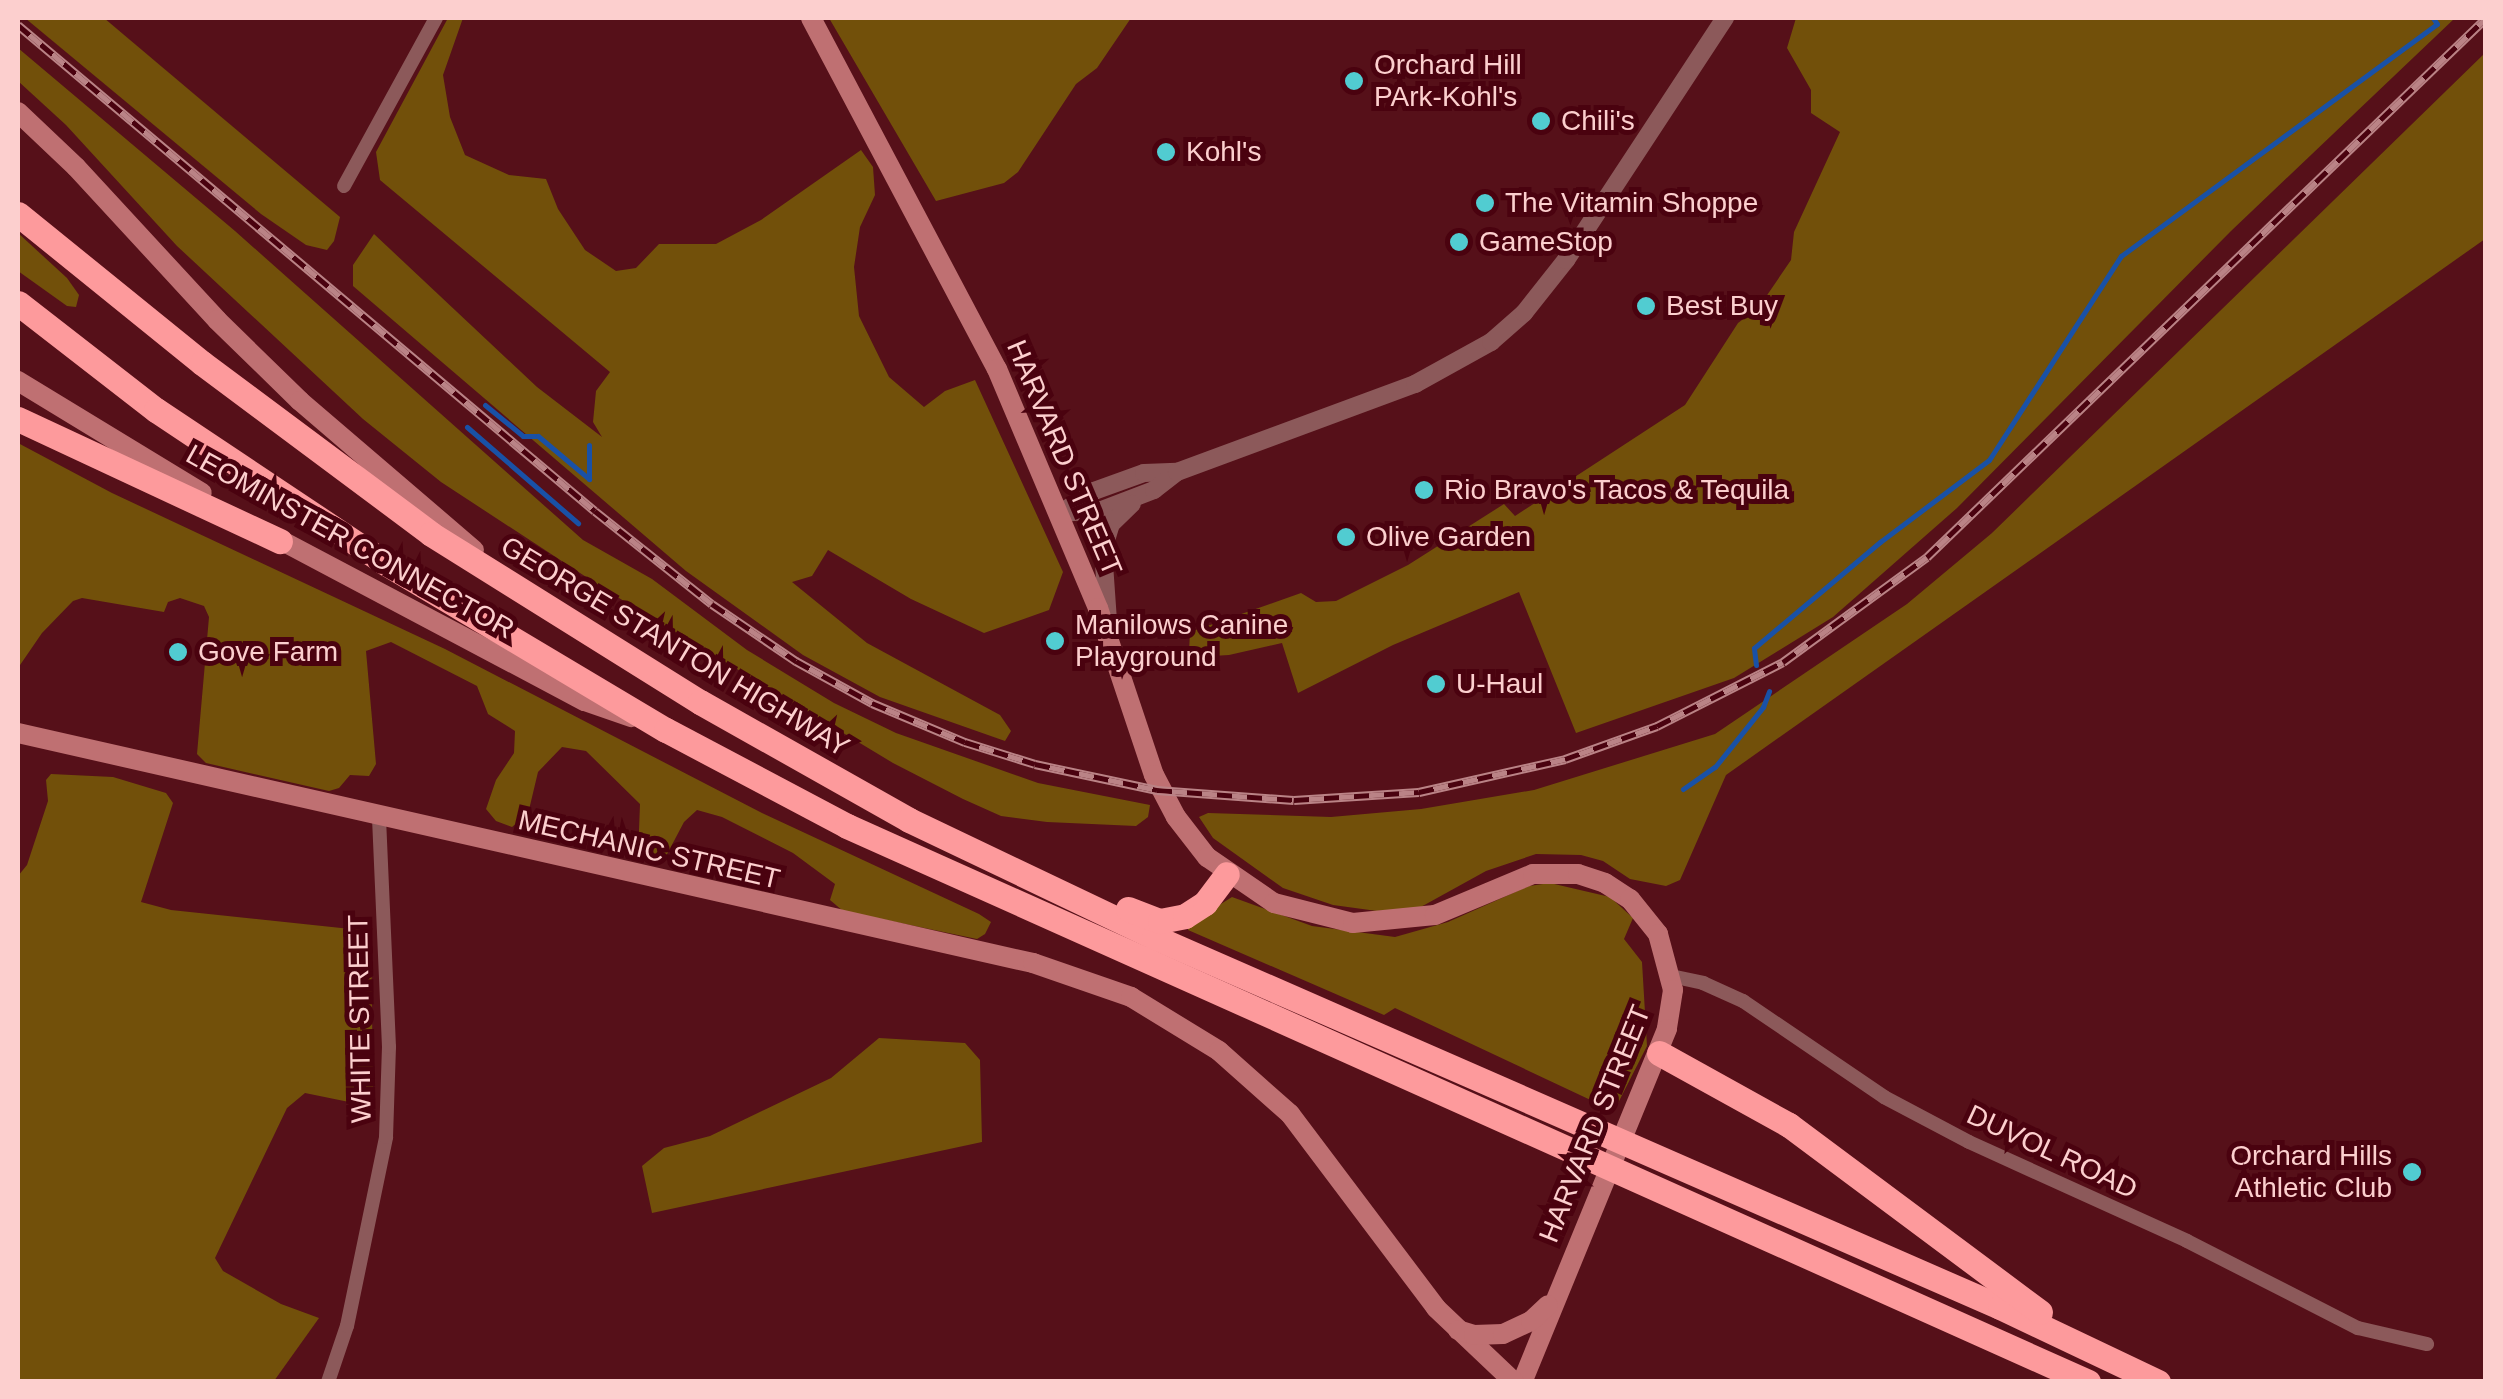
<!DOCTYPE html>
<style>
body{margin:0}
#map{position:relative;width:2503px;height:1399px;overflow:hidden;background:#561019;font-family:Helvetica,sans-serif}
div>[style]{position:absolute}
.green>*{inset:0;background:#72500a}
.stream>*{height:5px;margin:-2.5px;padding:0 2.5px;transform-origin:2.5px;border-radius:2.5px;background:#1951a6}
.minor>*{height:14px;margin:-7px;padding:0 7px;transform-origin:7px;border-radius:7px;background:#8c595a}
.tertiary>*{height:18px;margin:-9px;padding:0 9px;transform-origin:9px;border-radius:9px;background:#8c595a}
.secondary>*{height:20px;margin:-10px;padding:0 10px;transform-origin:10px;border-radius:10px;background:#bf7072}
.motorway>*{height:25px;margin:-12.5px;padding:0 12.5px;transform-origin:12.5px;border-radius:12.5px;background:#fd9a9c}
.rail>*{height:9px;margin-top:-4.5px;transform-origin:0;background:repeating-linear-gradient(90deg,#4a020f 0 15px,#ba8386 0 30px);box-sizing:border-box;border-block:2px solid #ba8386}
.dots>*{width:28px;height:28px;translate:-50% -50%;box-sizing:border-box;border:5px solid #4a020f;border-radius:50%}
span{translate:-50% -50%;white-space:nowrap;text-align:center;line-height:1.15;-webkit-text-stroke:10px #4a020f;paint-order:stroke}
.poi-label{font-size:28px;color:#fccfce}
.left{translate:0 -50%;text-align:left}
.right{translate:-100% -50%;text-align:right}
.street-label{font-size:28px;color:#fccfce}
.frame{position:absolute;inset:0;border:20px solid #fccfce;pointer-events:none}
</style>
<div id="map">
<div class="green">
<div style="clip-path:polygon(25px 18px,104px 18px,340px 217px,334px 241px,327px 250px,306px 245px,261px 214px)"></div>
<div style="clip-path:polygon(448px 18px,463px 18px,443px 75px,450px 117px,465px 155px,509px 175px,546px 179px,558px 209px,585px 250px,616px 271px,636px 268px,659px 244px,716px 244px,761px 220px,861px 150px,873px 167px,875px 195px,860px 227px,854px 267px,859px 316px,889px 377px,924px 407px,945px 391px,975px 380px,1063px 572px,1049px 610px,984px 633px,911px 599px,828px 550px,812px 576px,792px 582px,867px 643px,1000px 715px,1011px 731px,1005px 741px,880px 697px,803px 655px,686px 571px,353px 286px,353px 265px,374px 234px,537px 387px,602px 437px,593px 422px,596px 391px,610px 372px,380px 180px,376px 152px)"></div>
<div style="clip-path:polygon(829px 18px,1131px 18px,1097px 68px,1076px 84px,1018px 172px,1004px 183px,936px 201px)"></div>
<div style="clip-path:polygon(1796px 18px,2455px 18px,2231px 231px,1957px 508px,1833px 617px,1734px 678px,1576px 733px,1519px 592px,1393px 645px,1298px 693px,1282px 643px,1229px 655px,1196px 657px,1189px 652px,1190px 632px,1301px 593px,1316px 602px,1336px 601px,1408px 565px,1504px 504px,1515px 516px,1685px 405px,1738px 323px,1759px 307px,1791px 260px,1794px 232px,1840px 132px,1811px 113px,1811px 90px,1787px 48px)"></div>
<div style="clip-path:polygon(18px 48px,235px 231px,583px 540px,652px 579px,747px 650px,834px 703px,896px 733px,1038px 783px,1150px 805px,1148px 817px,1136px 826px,1047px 822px,1001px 816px,963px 799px,893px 763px,609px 592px,441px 482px,363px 419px,177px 246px,66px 125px,18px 81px)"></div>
<div style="clip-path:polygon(2485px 53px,2485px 239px,1726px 775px,1680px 880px,1666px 886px,1630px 879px,1603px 861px,1581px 855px,1536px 854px,1486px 871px,1419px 908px,1377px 911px,1333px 905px,1283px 888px,1213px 838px,1199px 817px,1208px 813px,1331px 817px,1421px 809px,1534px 790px,1715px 734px,1907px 604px,1992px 533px)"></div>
<div style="clip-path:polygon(18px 233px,67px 278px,79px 295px,76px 307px,67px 306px,18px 271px)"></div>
<div style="clip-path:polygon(18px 443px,112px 493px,445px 649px,762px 813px,979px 914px,991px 922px,985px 934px,977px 939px,843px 911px,830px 900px,835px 884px,793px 853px,722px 817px,697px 810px,684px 822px,665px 858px,649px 860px,638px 856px,640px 804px,586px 751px,562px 747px,538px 772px,528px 814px,512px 827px,496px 821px,486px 809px,496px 780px,514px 753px,515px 731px,488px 714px,477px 686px,391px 642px,366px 651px,376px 764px,369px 776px,350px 775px,339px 788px,329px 791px,206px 763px,197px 754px,209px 617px,204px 606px,180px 598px,168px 602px,164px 612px,82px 598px,73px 601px,42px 633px,18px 668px)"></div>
<div style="clip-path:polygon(51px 774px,113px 777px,166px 793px,173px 803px,141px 902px,171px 910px,360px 930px,371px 935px,373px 1090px,349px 1102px,305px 1093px,287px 1108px,215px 1258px,223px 1271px,281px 1304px,319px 1318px,274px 1381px,18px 1381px,18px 876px,27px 865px,48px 801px,46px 780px)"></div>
<div style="clip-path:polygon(1550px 883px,1610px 897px,1633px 918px,1624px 939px,1642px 962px,1647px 1046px,1614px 1111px,1395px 1008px,1384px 1015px,1188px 930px,1189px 924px,1232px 897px,1312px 926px,1395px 937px,1448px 922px,1529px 886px)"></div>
<div style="clip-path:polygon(879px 1038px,965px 1043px,980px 1060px,982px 1142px,652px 1213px,642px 1166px,664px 1148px,710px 1136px,831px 1078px)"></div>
</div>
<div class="stream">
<div style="left:485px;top:405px;width:49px;rotate:39.2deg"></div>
<div style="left:523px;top:436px;width:15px"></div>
<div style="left:538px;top:436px;width:67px;rotate:40.1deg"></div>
<div style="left:589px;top:479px;width:34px;rotate:-90deg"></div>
<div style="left:467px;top:427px;width:147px;rotate:40.9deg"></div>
<div style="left:1756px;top:665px;width:17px;rotate:-97deg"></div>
<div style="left:1754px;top:648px;width:165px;rotate:-40.1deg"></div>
<div style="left:1880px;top:542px;width:136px;rotate:-37deg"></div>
<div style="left:1989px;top:460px;width:243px;rotate:-57.1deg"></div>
<div style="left:2121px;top:256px;width:392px;rotate:-36.3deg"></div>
<div style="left:2437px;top:24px;width:7px;rotate:-124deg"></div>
<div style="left:1683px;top:789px;width:39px;rotate:-35deg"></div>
<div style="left:1715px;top:767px;width:77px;rotate:-51.3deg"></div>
<div style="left:1763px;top:707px;width:17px;rotate:-69deg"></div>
</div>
<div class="minor">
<div style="left:344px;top:186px;width:192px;rotate:-61.3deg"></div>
<div style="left:1671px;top:976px;width:33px;rotate:12deg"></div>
<div style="left:1703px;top:983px;width:44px;rotate:24.2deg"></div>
<div style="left:1743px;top:1001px;width:171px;rotate:34.2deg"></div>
<div style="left:1884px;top:1097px;width:96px;rotate:27.9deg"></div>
<div style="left:1969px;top:1142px;width:239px;rotate:24.4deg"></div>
<div style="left:2187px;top:1241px;width:192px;rotate:27deg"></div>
<div style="left:2358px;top:1328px;width:71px;rotate:13.1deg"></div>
<div style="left:328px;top:1382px;width:59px;rotate:-71.3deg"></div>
<div style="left:347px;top:1326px;width:193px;rotate:-78.3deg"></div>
<div style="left:386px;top:1137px;width:90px;rotate:-88.1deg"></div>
<div style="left:389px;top:1047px;width:230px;rotate:-92.5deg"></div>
</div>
<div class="tertiary">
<div style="left:1062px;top:512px;width:38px;rotate:-33deg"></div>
<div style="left:1094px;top:491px;width:53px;rotate:-19.8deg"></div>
<div style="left:1144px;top:473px;width:33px;rotate:-2deg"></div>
<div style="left:1060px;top:513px;width:42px;rotate:-4.1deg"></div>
<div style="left:1102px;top:510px;width:56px;rotate:-21deg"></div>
<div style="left:1154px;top:490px;width:29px;rotate:-38deg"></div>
<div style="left:1177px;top:472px;width:254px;rotate:-20.3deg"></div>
<div style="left:1415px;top:384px;width:87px;rotate:-28.9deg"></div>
<div style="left:1491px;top:342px;width:44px;rotate:-41.3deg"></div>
<div style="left:1524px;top:313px;width:68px;rotate:-51.6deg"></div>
<div style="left:1566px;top:260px;width:290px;rotate:-56.7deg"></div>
<div style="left:1108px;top:621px;width:71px;rotate:-94deg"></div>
<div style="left:1103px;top:550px;width:27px;rotate:-73deg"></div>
<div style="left:1111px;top:524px;width:29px;rotate:-44deg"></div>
</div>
<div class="secondary">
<div style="left:811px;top:18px;width:397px;rotate:62.1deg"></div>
<div style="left:997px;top:369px;width:259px;rotate:67.1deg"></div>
<div style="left:1098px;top:608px;width:176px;rotate:71.5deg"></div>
<div style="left:1154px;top:775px;width:47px;rotate:62.4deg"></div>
<div style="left:1176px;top:817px;width:51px;rotate:52.2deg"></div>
<div style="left:1207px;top:857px;width:81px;rotate:34.5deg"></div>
<div style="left:1274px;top:903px;width:81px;rotate:14.2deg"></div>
<div style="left:1353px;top:923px;width:82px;rotate:-5.6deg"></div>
<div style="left:1435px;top:915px;width:106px;rotate:-22.7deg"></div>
<div style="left:1533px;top:874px;width:45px"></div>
<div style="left:1578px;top:874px;width:28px;rotate:18deg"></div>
<div style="left:1605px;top:883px;width:30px;rotate:33deg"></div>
<div style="left:1630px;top:899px;width:45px;rotate:51.3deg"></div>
<div style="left:1658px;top:934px;width:58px;rotate:75deg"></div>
<div style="left:1673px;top:990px;width:39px;rotate:99deg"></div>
<div style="left:1667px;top:1029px;width:382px;rotate:112.3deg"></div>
<div style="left:18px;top:112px;width:80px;rotate:43.5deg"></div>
<div style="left:76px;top:167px;width:208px;rotate:47.3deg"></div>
<div style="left:217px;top:320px;width:116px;rotate:44.3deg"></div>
<div style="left:300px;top:401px;width:229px;rotate:40.6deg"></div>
<div style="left:18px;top:381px;width:215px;rotate:31.3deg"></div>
<div style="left:269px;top:534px;width:357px;rotate:27.9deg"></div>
<div style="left:585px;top:701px;width:49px;rotate:19.2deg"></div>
<div style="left:18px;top:733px;width:1041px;rotate:12.77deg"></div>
<div style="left:1033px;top:963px;width:104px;rotate:19.1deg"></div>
<div style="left:1131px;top:997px;width:103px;rotate:31.5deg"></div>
<div style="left:1219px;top:1051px;width:95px;rotate:41.6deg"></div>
<div style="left:1290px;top:1114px;width:243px;rotate:53deg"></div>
<div style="left:1436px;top:1308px;width:108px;rotate:43.5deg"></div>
<div style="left:1458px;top:1330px;width:17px;rotate:17deg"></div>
<div style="left:1474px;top:1335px;width:29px;rotate:-2deg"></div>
<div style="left:1503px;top:1334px;width:31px;rotate:-25deg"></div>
<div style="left:1531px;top:1321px;width:23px;rotate:-43deg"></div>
</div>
<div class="motorway">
<div style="left:18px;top:214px;width:237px;rotate:39deg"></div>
<div style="left:202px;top:363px;width:286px;rotate:36.7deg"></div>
<div style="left:431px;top:534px;width:317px;rotate:32deg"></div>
<div style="left:700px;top:702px;width:240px;rotate:29.4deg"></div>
<div style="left:909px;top:820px;width:272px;rotate:25.5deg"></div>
<div style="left:1154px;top:937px;width:923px;rotate:23.62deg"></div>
<div style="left:2000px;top:1307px;width:175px;rotate:25.4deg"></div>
<div style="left:18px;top:303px;width:175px;rotate:37.8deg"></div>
<div style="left:156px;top:410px;width:272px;rotate:33.7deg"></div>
<div style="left:382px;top:561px;width:330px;rotate:30.8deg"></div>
<div style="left:666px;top:730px;width:205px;rotate:27.9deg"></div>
<div style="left:847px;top:826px;width:1360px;rotate:24.13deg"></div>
<div style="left:18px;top:419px;width:289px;rotate:25deg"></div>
<div style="left:1128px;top:909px;width:34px;rotate:21deg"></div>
<div style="left:1160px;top:921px;width:25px;rotate:-11deg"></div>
<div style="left:1185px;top:916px;width:24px;rotate:-33deg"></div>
<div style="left:1205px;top:903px;width:36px;rotate:-53deg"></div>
<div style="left:1659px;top:1053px;width:149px;rotate:29deg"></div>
<div style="left:1789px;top:1125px;width:313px;rotate:36.7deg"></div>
</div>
<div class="rail">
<div style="left:18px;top:25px;width:754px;rotate:40.11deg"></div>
<div style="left:595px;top:511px;width:149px;rotate:38.5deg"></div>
<div style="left:712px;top:604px;width:102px;rotate:34.2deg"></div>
<div style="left:796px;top:661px;width:87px;rotate:28.9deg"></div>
<div style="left:872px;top:703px;width:101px;rotate:22.8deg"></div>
<div style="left:965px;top:742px;width:73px;rotate:17.4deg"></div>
<div style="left:1035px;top:764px;width:125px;rotate:12deg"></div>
<div style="left:1157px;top:790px;width:137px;rotate:4.2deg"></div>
<div style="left:1294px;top:800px;width:125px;rotate:-3.7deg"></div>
<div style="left:1419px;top:792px;width:150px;rotate:-12.7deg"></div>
<div style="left:1565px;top:759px;width:98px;rotate:-19.7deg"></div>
<div style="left:1657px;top:726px;width:141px;rotate:-26.9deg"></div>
<div style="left:1783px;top:662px;width:178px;rotate:-36.1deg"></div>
<div style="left:1927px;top:557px;width:777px;rotate:-43.96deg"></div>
</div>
<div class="dots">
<div style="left:1354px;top:81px;background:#51ccd1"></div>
<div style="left:1541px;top:121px;background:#51ccd1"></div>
<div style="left:1166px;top:152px;background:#51ccd1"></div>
<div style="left:1485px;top:203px;background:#51ccd1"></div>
<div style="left:1459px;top:242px;background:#51ccd1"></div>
<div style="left:1646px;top:306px;background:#51ccd1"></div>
<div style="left:1424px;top:490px;background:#51ccd1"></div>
<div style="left:1346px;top:537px;background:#51ccd1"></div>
<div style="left:1055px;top:641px;background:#51ccd1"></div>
<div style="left:178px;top:652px;background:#51ccd1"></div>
<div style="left:1436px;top:684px;background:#51ccd1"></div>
<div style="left:2412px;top:1172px;background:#51ccd1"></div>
</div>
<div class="poi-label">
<span class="left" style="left:1374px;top:81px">Orchard Hill<br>PArk-Kohl's</span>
<span class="left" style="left:1561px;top:121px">Chili's</span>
<span class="left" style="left:1186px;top:152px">Kohl's</span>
<span class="left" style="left:1505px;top:203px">The Vitamin Shoppe</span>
<span class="left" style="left:1479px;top:242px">GameStop</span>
<span class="left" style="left:1666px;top:306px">Best Buy</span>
<span class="left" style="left:1444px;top:490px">Rio Bravo's Tacos &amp; Tequila</span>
<span class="left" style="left:1366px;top:537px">Olive Garden</span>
<span class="left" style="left:1075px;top:641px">Manilows Canine<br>Playground</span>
<span class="left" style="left:198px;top:652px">Gove Farm</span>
<span class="left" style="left:1456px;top:684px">U-Haul</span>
<span class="right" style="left:2392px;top:1172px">Orchard Hills<br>Athletic Club</span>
</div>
<div class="street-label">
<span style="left:1064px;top:458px;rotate:67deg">HARVARD STREET</span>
<span style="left:350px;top:542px;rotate:29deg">LEOMINSTER CONNECTOR</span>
<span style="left:675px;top:647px;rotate:31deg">GEORGE STANTON HIGHWAY</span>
<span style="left:649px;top:850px;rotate:13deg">MECHANIC STREET</span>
<span style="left:360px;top:1019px;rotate:-91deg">WHITE STREET</span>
<span style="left:1595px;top:1124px;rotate:-68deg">HARVARD STREET</span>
<span style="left:2052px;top:1152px;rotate:25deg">DUVOL ROAD</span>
</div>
<div class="frame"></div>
</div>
